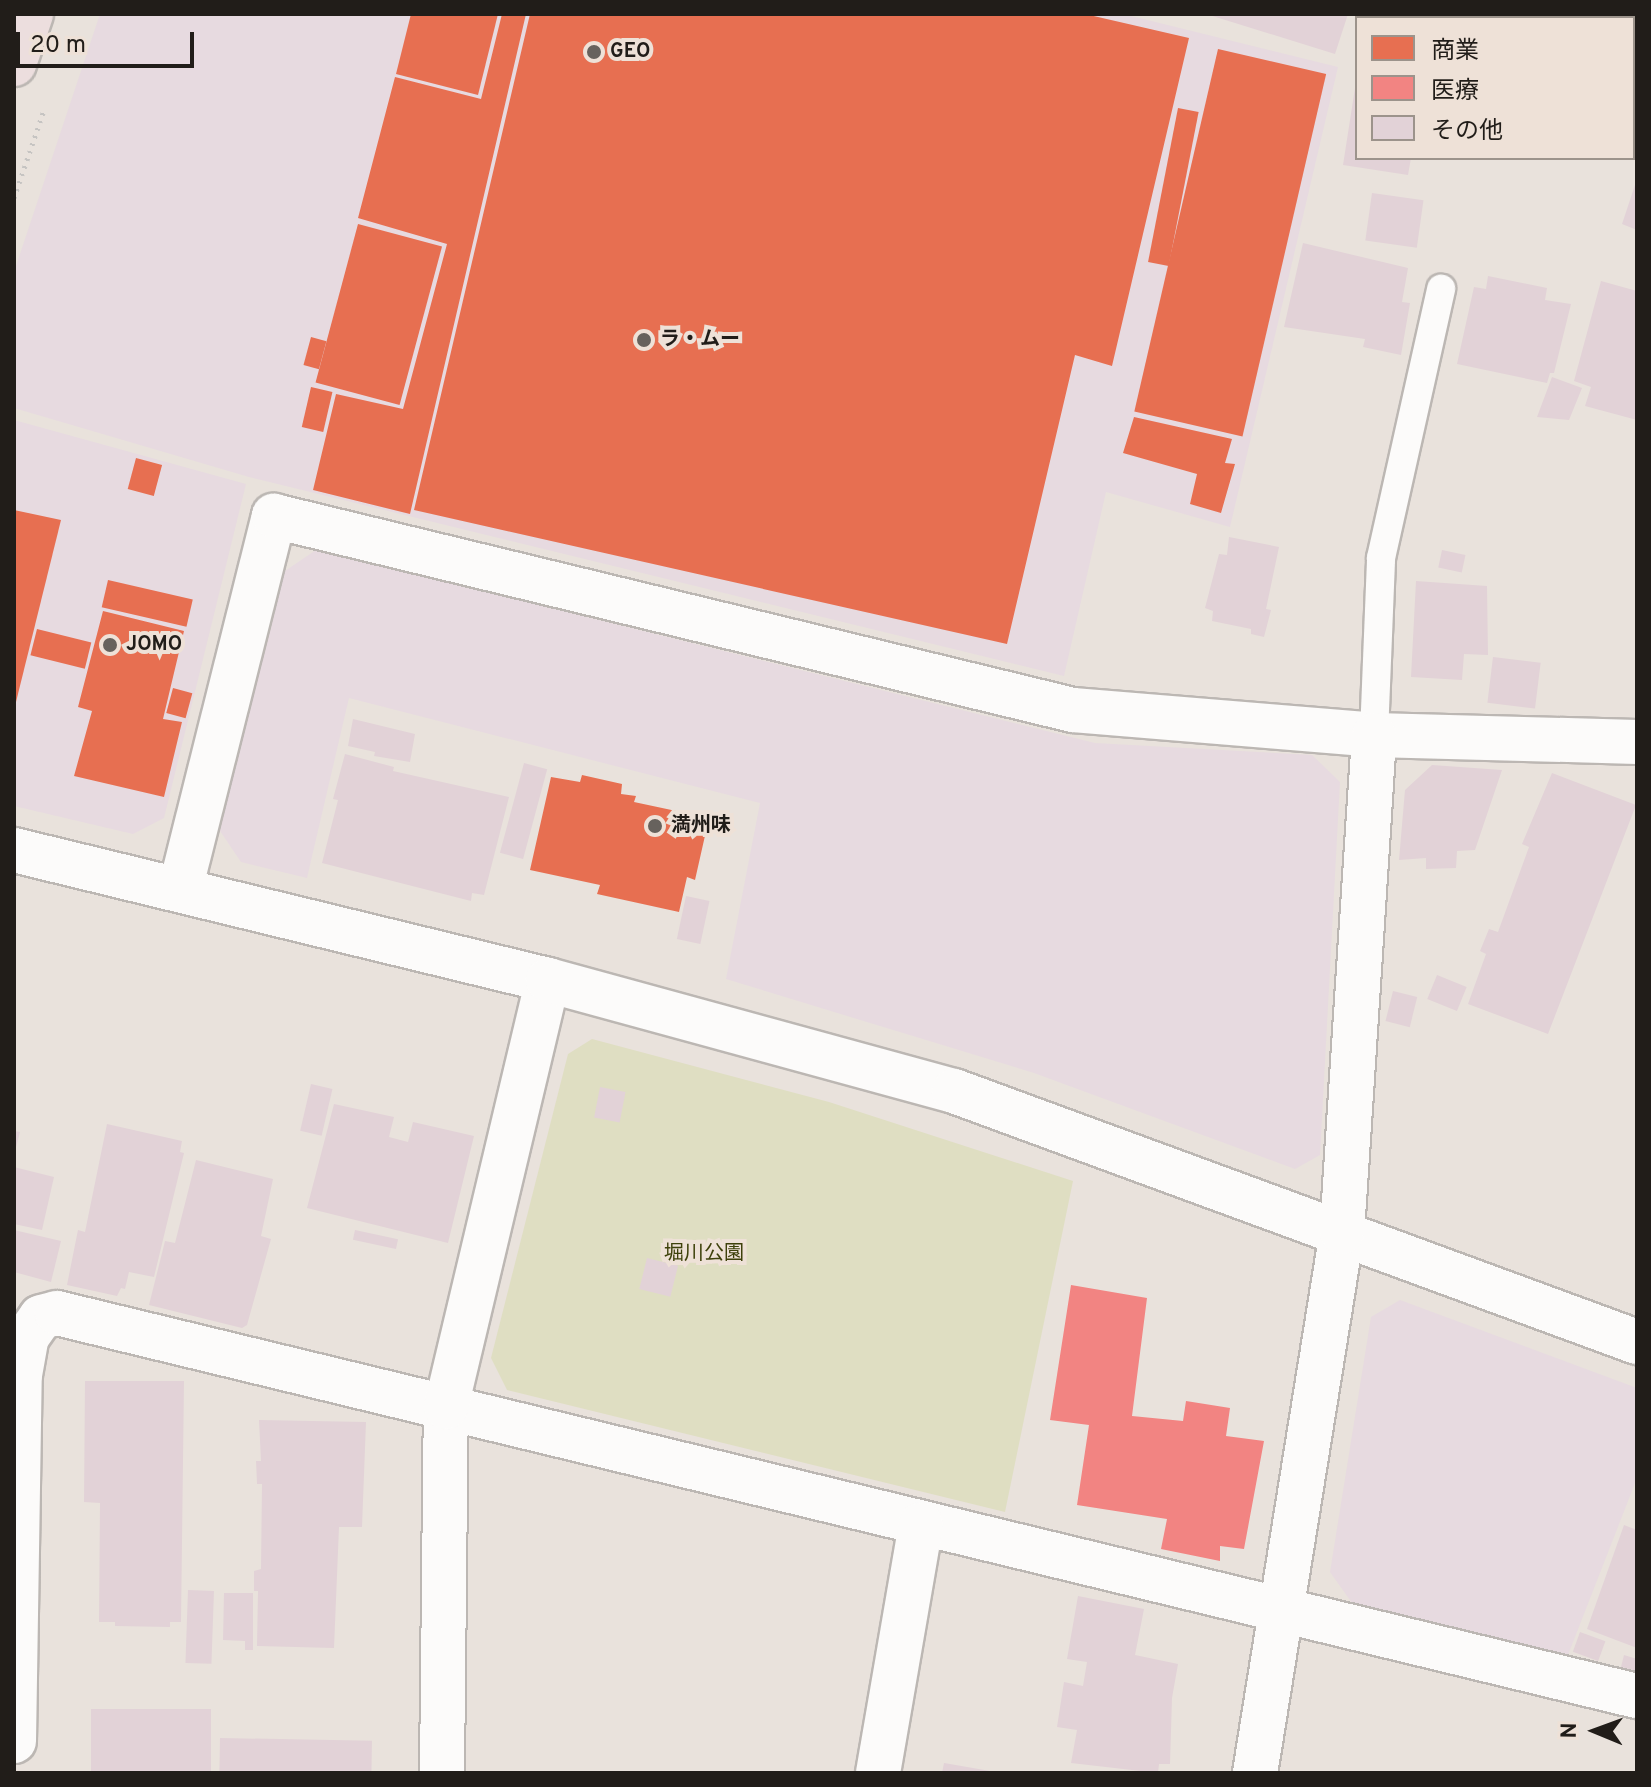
<!DOCTYPE html>
<meta charset="utf-8">
<style>
body{margin:0}
#map{position:relative;width:1651px;height:1787px;overflow:hidden;background:#e9e2dc;font-family:Overpass,"Noto Sans JP",sans-serif}
div>[style]{position:absolute}
.commercial>*{inset:0;background:#e7dae0}
.green>*{inset:0;background:#dfdec2}
.shops>*{inset:0;background:#e76f51;transform-origin:0 0}
.health>*{inset:0;background:#f28482}
.building>*{inset:0;background:#e2d2d7;transform-origin:0 0}
.path>*{height:5px;margin-top:-2.5px;transform-origin:0;background:repeating-linear-gradient(90deg,#c6c4c2 0 2px,transparent 0 8px)}
.roads{filter:drop-shadow(2px 0 #bcb7b3) drop-shadow(-2px 0 #bcb7b3) drop-shadow(0 2px #bcb7b3) drop-shadow(0 -2px #bcb7b3)}
.lane>*{height:28px;margin:-14px;padding:0 14px;transform-origin:14px;border-radius:14px;background:#fcfbfa}
.street>*{height:44px;margin:-22px;padding:0 22px;transform-origin:22px;border-radius:22px;background:#fcfbfa}
.secondary>*{height:44px;margin:-22px;padding:0 22px;transform-origin:22px;border-radius:22px;background:#fcfbfa}
.highway>*{height:44px;margin:-22px;padding:0 22px;transform-origin:22px;border-radius:22px;background:#ecdede}
.dots>*{width:22px;height:22px;translate:-50% -50%;box-sizing:border-box;border:4px solid #eee1d7;border-radius:50%}
span{translate:-50% -50%;white-space:nowrap;text-align:center;line-height:1.15;-webkit-text-stroke:8px #eee1d7;paint-order:stroke}
.poi-label{font-size:20px;color:#211d19;font-weight:700}
.left{translate:0 -50%;text-align:left}
.park-label{font-size:20px;color:#3e410b}
.frame{position:absolute;inset:0;border:16px solid #211d19;pointer-events:none}
.legend{position:absolute;left:1355px;top:16px;width:280px;height:144px;box-sizing:border-box;background:#eee1d7;border:2px solid #9c938b;margin:0;padding:10px 14px;list-style:none;font-size:24px;color:#211d19}
.legend li{display:flex;align-items:center;gap:16px;height:40px}
.legend b{width:40px;border:2px solid #9c938b}
.north{position:absolute;left:1555px;top:1691px;width:80px;height:80px;-webkit-text-stroke:6px #eee1d7;paint-order:stroke;rotate:271deg;font-size:22px;font-weight:700;line-height:32px;text-align:center;color:#211d19}
.north::after{content:'';display:block;margin:auto;width:28px;height:36px;background:#211d19;clip-path:polygon(50% 0,100% 100%,50% 72%,0 100%)}
.scale{position:absolute;left:16px;top:32px;width:178px;height:36px;box-sizing:border-box;border:4px solid #211d19;border-top:0;padding-left:10px;font-size:24px;line-height:28px;white-space:nowrap;color:#211d19;-webkit-text-stroke:6px #eee1d7;paint-order:stroke}
</style>
<div id="map">
<div class="commercial">
<div style="clip-path:polygon(100px 14px,1123px 14px,1338px 67px,1230px 527px,1106px 492px,1064px 676px,249px 477px,14px 408px,14px 272px)"></div>
<div style="clip-path:polygon(14px 420px,246px 484px,164px 818px,133px 834px,14px 806px)"></div>
<div style="clip-path:polygon(316px 550px,1095px 743px,1312px 755px,1340px 782px,1320px 1155px,1295px 1169px,1034px 1073px,726px 979px,760px 803px,349px 698px,307px 878px,241px 862px,218px 828px,285px 571px)"></div>
<div style="clip-path:polygon(1400px 1300px,1637px 1388px,1637px 1478px,1568px 1655px,1352px 1603px,1330px 1572px,1371px 1317px)"></div>
</div>
<div class="green">
<div style="clip-path:polygon(592px 1039px,829px 1102px,1073px 1181px,1005px 1512px,507px 1390px,491px 1358px,568px 1054px)"></div>
</div>
<div class="shops">
<div style="clip-path:polygon(411px 14px,498px 14px,478px 95px,396px 74px)"></div>
<div style="clip-path:polygon(502px 14px,526px 14px,410px 514px,313px 490px,336px 394px,403px 409px,447px 244px,358px 218px,395px 77px,481px 99px)"></div>
<div style="clip-path:polygon(530px 14px,1085px 14px,1189px 38px,1112px 366px,1075px 355px,1007px 644px,414px 510px)"></div>
<div style="left:1218px;top:49px;width:111px;height:372px;rotate:13deg"></div>
<div style="left:1178px;top:108px;width:21px;height:157px;rotate:11deg"></div>
<div style="left:358px;top:224px;width:87px;height:164px;rotate:15deg"></div>
<div style="left:311px;top:337px;width:16px;height:29px;rotate:15deg"></div>
<div style="left:311px;top:387px;width:22px;height:41px;rotate:13deg"></div>
<div style="clip-path:polygon(1134px 417px,1232px 439px,1225px 463px,1235px 464px,1221px 513px,1190px 504px,1197px 474px,1123px 453px)"></div>
<div style="left:136px;top:458px;width:27px;height:32px;rotate:15deg"></div>
<div style="clip-path:polygon(14px 510px,61px 520px,15px 706px,14px 706px)"></div>
<div style="left:108px;top:580px;width:87px;height:28px;rotate:13deg"></div>
<div style="clip-path:polygon(103px 611px,184px 631px,163px 719px,182px 722px,164px 797px,74px 776px,92px 711px,78px 707px)"></div>
<div style="left:37px;top:629px;width:56px;height:27px;rotate:14deg"></div>
<div style="left:173px;top:688px;width:20px;height:26px;rotate:15deg"></div>
<div style="clip-path:polygon(582px 775px,622px 784px,621px 794px,636px 796px,634px 802px,709px 818px,695px 880px,687px 877px,679px 912px,597px 894px,600px 885px,530px 870px,551px 777px,580px 782px)"></div>
</div>
<div class="health">
<div style="clip-path:polygon(1071px 1285px,1147px 1298px,1132px 1416px,1183px 1421px,1186px 1401px,1230px 1408px,1226px 1436px,1264px 1441px,1244px 1549px,1220px 1546px,1220px 1561px,1161px 1549px,1167px 1519px,1077px 1505px,1089px 1425px,1050px 1420px)"></div>
</div>
<div class="building">
<div style="clip-path:polygon(1206px 14px,1348px 14px,1335px 54px)"></div>
<div style="clip-path:polygon(1355px 88px,1357px 158px,1411px 158px,1408px 175px,1343px 165px)"></div>
<div style="clip-path:polygon(1636px 182px,1637px 182px,1637px 230px,1622px 224px)"></div>
<div style="left:1372px;top:193px;width:52px;height:48px;rotate:8deg"></div>
<div style="clip-path:polygon(1303px 243px,1408px 268px,1402px 302px,1410px 303px,1401px 355px,1363px 347px,1365px 339px,1284px 327px)"></div>
<div style="clip-path:polygon(1488px 276px,1547px 288px,1545px 300px,1571px 304px,1554px 373px,1550px 373px,1547px 383px,1457px 364px,1474px 287px,1486px 289px)"></div>
<div style="clip-path:polygon(1601px 281px,1637px 291px,1637px 420px,1585px 406px,1591px 387px,1574px 381px)"></div>
<div style="clip-path:polygon(1552px 377px,1582px 388px,1569px 420px,1537px 417px)"></div>
<div style="clip-path:polygon(1229px 537px,1279px 547px,1266px 609px,1271px 610px,1264px 637px,1251px 634px,1251px 629px,1212px 621px,1213px 611px,1205px 608px,1219px 554px,1227px 555px)"></div>
<div style="left:1442px;top:550px;width:24px;height:18px;rotate:12deg"></div>
<div style="clip-path:polygon(1416px 581px,1487px 586px,1488px 655px,1464px 654px,1462px 680px,1411px 677px)"></div>
<div style="left:1493px;top:657px;width:48px;height:46px;rotate:7deg"></div>
<div style="clip-path:polygon(353px 719px,415px 734px,410px 762px,374px 756px,375px 752px,348px 746px)"></div>
<div style="clip-path:polygon(345px 754px,394px 767px,393px 771px,509px 797px,484px 895px,472px 893px,471px 901px,322px 863px,338px 800px,333px 799px)"></div>
<div style="left:524px;top:763px;width:24px;height:93px;rotate:15deg"></div>
<div style="clip-path:polygon(1432px 765px,1502px 770px,1475px 850px,1457px 851px,1456px 868px,1426px 869px,1426px 858px,1399px 860px,1405px 790px)"></div>
<div style="clip-path:polygon(1552px 773px,1636px 805px,1548px 1034px,1468px 1004px,1486px 954px,1480px 951px,1489px 929px,1498px 932px,1529px 847px,1522px 844px)"></div>
<div style="left:686px;top:896px;width:24px;height:44px;rotate:12deg"></div>
<div style="left:1437px;top:975px;width:32px;height:26px;rotate:22deg"></div>
<div style="left:1393px;top:991px;width:25px;height:31px;rotate:14deg"></div>
<div style="left:311px;top:1084px;width:22px;height:48px;rotate:13deg"></div>
<div style="left:600px;top:1087px;width:26px;height:31px;rotate:11deg"></div>
<div style="clip-path:polygon(334px 1104px,394px 1117px,389px 1137px,408px 1142px,413px 1122px,474px 1136px,448px 1243px,307px 1208px)"></div>
<div style="clip-path:polygon(107px 1124px,182px 1141px,180px 1152px,184px 1153px,154px 1277px,129px 1272px,125px 1289px,121px 1288px,117px 1296px,67px 1285px,78px 1230px,85px 1232px)"></div>
<div style="clip-path:polygon(14px 1131px,20px 1132px,15px 1151px,14px 1151px)"></div>
<div style="clip-path:polygon(196px 1160px,273px 1179px,261px 1236px,271px 1239px,247px 1325px,242px 1328px,149px 1305px,165px 1241px,175px 1243px)"></div>
<div style="clip-path:polygon(14px 1167px,54px 1177px,42px 1230px,14px 1224px)"></div>
<div style="clip-path:polygon(14px 1230px,61px 1241px,51px 1282px,14px 1272px)"></div>
<div style="left:355px;top:1230px;width:44px;height:10px;rotate:12deg"></div>
<div style="left:647px;top:1258px;width:32px;height:32px;rotate:14deg"></div>
<div style="clip-path:polygon(85px 1381px,184px 1381px,181px 1622px,170px 1622px,170px 1627px,115px 1626px,115px 1622px,99px 1622px,100px 1503px,84px 1502px)"></div>
<div style="clip-path:polygon(259px 1420px,366px 1422px,362px 1527px,339px 1527px,334px 1648px,257px 1646px,258px 1591px,254px 1591px,254px 1571px,261px 1569px,262px 1484px,257px 1484px,256px 1461px,261px 1461px)"></div>
<div style="clip-path:polygon(1624px 1525px,1637px 1530px,1637px 1648px,1587px 1629px)"></div>
<div style="left:188px;top:1590px;width:26px;height:73px;rotate:2deg"></div>
<div style="clip-path:polygon(224px 1593px,253px 1593px,253px 1650px,245px 1650px,245px 1641px,223px 1640px)"></div>
<div style="clip-path:polygon(1078px 1596px,1144px 1609px,1135px 1655px,1178px 1664px,1172px 1698px,1170px 1764px,1159px 1764px,1158px 1773px,1071px 1763px,1077px 1730px,1057px 1727px,1064px 1682px,1083px 1686px,1087px 1662px,1067px 1659px)"></div>
<div style="left:1580px;top:1632px;width:27px;height:21px;rotate:20deg"></div>
<div style="clip-path:polygon(1624px 1655px,1637px 1659px,1637px 1671px,1621px 1667px)"></div>
<div style="left:91px;top:1709px;width:120px;height:64px"></div>
<div style="left:220px;top:1738px;width:152px;height:35px;rotate:1deg"></div>
<div style="clip-path:polygon(944px 1763px,990px 1771px,990px 1773px,942px 1773px)"></div>
</div>
<div class="path">
<div style="left:14px;top:198px;width:93px;rotate:-71.2deg"></div>
</div>
<div class="roads">
<div class="lane">
<div style="left:1374px;top:735px;width:177px;rotate:-87.7deg"></div>
<div style="left:1381px;top:558px;width:276px;rotate:-77.4deg"></div>
</div>
<div class="street">
<div style="left:180px;top:890px;width:386px;rotate:-75.9deg"></div>
<div style="left:274px;top:516px;width:822px;rotate:13.65deg"></div>
<div style="left:1073px;top:710px;width:302px;rotate:4.7deg"></div>
<div style="left:1374px;top:735px;width:263px;rotate:1.5deg"></div>
<div style="left:14px;top:1741px;width:366px;rotate:-89.1deg"></div>
<div style="left:20px;top:1375px;width:39px;rotate:-80deg"></div>
<div style="left:27px;top:1337px;width:24px;rotate:-55deg"></div>
<div style="left:41px;top:1317px;width:16px;rotate:-14deg"></div>
<div style="left:57px;top:1313px;width:1626px;rotate:13.63deg"></div>
<div style="left:442px;top:1773px;width:366px;rotate:-89.4deg"></div>
<div style="left:446px;top:1407px;width:439px;rotate:-76.6deg"></div>
<div style="left:878px;top:1773px;width:252px;rotate:-80.2deg"></div>
</div>
<div class="secondary">
<div style="left:14px;top:850px;width:550px;rotate:13.68deg"></div>
<div style="left:548px;top:980px;width:421px;rotate:15.3deg"></div>
<div style="left:954px;top:1091px;width:728px;rotate:20.18deg"></div>
<div style="left:1255px;top:1773px;width:548px;rotate:-80.86deg"></div>
<div style="left:1342px;top:1232px;width:498px;rotate:-86.3deg"></div>
</div>
<div class="highway">
<div style="left:14px;top:64px;width:53px;rotate:-71.2deg"></div>
</div>
</div>
<div class="dots">
<div style="left:594px;top:52px;background:#67625d"></div>
<div style="left:644px;top:340px;background:#67625d"></div>
<div style="left:110px;top:645px;background:#67625d"></div>
<div style="left:655px;top:826px;background:#67625d"></div>
</div>
<div class="poi-label">
<span class="left" style="left:610px;top:52px">GEO</span>
<span class="left" style="left:660px;top:340px">ラ・ムー</span>
<span class="left" style="left:126px;top:645px">JOMO</span>
<span class="left" style="left:671px;top:826px">満州味</span>
</div>
<div class="park-label">
<span style="left:704px;top:1254px">堀川公園</span>
</div>
<div class="frame"></div>
<ul class="legend">
<li><b style="height:22px;background:#e76f51"></b>商業</li>
<li><b style="height:22px;background:#f28482"></b>医療</li>
<li><b style="height:22px;background:#e2d2d7"></b>その他</li>
</ul>
<div class="north">N</div>
<div class="scale">20 m</div>
</div>
